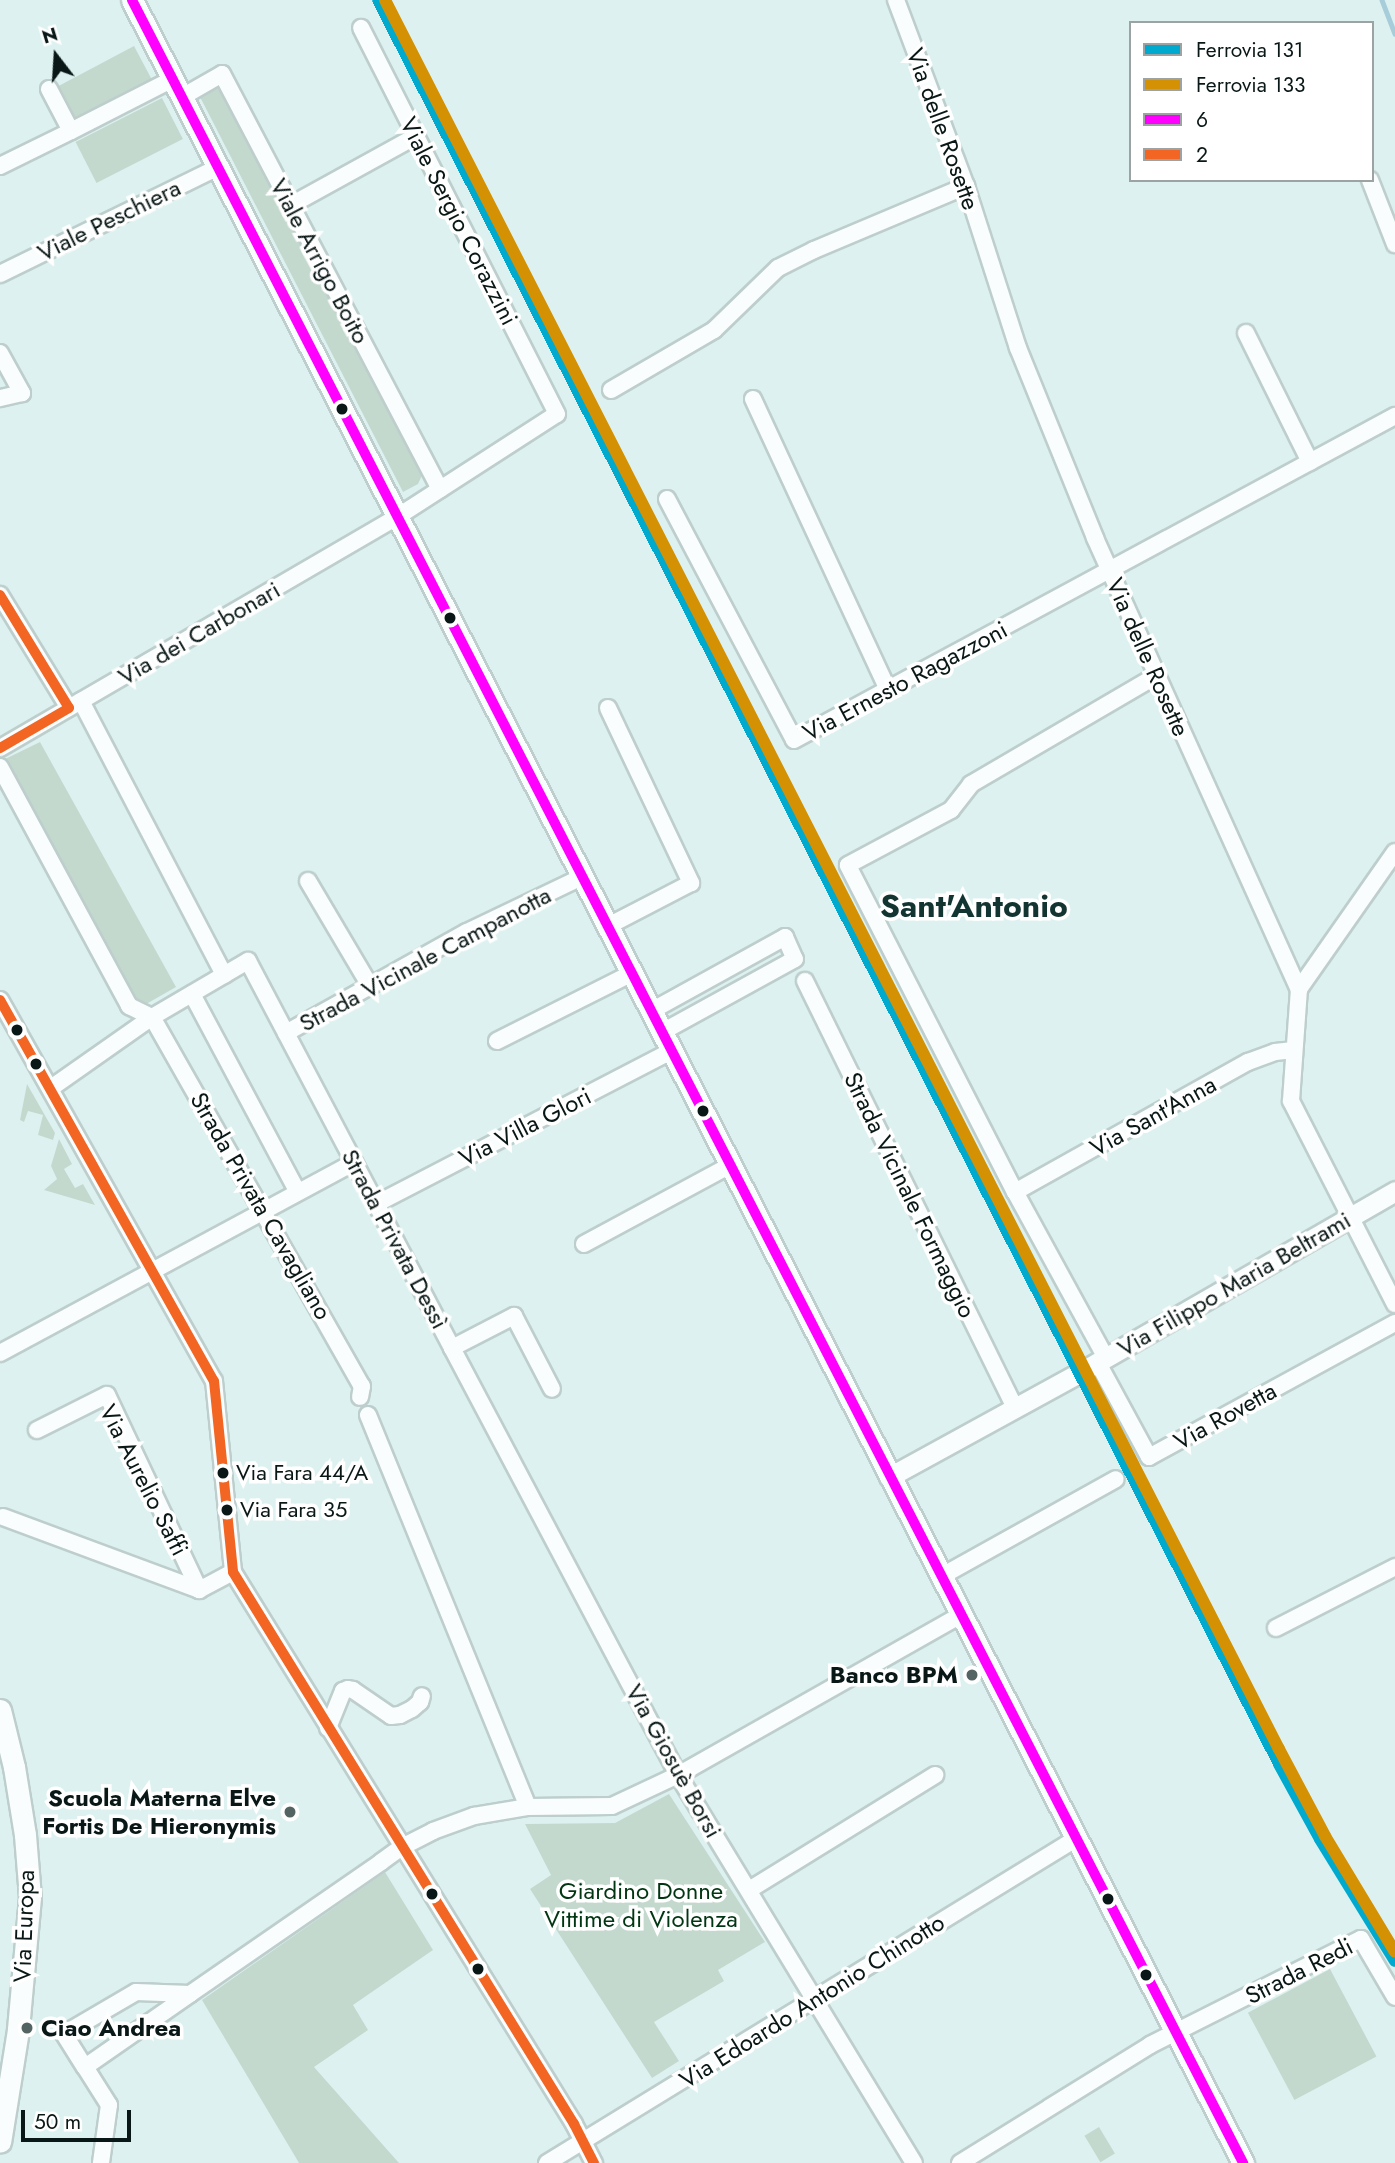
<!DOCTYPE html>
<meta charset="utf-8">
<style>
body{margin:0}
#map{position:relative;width:1395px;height:2163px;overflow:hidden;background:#ddf2f0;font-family:Jost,sans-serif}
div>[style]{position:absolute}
.green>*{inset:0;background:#c4d9ce;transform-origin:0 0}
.stream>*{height:4.5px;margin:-2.25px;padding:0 2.25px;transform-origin:2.25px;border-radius:2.25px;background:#a8cdda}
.roads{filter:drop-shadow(2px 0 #bdcecc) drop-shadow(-2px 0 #bdcecc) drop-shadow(0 2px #bdcecc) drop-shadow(0 -2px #bdcecc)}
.minor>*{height:16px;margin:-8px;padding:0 8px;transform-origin:8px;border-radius:8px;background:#fafdfd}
.tertiary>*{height:19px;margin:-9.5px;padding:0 9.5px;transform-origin:9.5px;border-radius:9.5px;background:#fafdfd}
.secondary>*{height:21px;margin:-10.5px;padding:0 10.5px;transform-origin:10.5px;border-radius:10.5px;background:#fafdfd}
.bus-1>*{height:10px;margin:-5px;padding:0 5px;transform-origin:5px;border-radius:5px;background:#f0f}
.bus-2>*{height:10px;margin:-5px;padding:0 5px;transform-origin:5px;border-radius:5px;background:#f26522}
.rail-1>*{height:12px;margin:-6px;padding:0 6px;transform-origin:6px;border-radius:6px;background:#00a9ce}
.rail-2>*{height:12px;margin:-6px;padding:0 6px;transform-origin:6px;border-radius:6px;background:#d39103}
.dots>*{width:19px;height:19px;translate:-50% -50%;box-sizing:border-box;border:4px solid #fff;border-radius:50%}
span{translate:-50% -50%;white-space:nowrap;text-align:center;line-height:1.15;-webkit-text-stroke:7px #fff;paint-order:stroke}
.bus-label{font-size:22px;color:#091716}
.left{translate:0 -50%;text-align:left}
.street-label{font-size:24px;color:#091716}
.poi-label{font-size:24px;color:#091716;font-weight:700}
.right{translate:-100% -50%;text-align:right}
.park-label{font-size:24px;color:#003612}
.district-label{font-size:32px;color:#123532;font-weight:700}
.legend{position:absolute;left:1129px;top:21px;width:245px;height:161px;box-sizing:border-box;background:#fff;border:2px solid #9da2a2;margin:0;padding:9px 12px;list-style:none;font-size:21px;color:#091716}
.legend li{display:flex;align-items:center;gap:14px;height:35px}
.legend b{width:35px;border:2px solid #9da2a2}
.north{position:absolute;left:21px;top:21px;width:70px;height:70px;-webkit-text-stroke:5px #fff;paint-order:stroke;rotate:343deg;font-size:19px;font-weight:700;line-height:28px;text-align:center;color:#091716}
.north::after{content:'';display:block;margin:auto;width:24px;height:32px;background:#091716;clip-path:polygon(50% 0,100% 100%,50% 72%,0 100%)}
.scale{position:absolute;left:21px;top:2110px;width:110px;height:32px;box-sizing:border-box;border:4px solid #091716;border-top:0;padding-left:9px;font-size:21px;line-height:24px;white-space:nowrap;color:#091716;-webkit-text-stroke:5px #fff;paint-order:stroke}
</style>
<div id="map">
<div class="green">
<div style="left:134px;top:46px;width:38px;height:87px;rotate:62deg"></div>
<div style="clip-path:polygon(216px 83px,224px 85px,424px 471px,418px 484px,403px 492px,198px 93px)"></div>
<div style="left:162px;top:98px;width:46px;height:97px;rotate:63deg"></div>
<div style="clip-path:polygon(40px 742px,176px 987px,141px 1007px,131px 1000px,1px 761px)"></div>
<div style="clip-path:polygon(27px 1084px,55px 1133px,53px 1140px,38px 1135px,43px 1115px,28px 1111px,24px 1122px,20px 1120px)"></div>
<div style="clip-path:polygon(59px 1139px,72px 1164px,64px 1169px,75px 1188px,83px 1184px,95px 1205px,44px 1190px,57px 1179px,51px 1166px)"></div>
<div style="clip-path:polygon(669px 1794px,765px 1942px,718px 1970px,724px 1981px,654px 2022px,679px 2061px,652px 2078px,530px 1889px,551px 1875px,525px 1824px,615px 1823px)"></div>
<div style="clip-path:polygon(385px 1872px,433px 1950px,353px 2005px,368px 2030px,314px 2067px,399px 2163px,299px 2163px,202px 2000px)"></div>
<div style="left:1330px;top:1969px;width:99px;height:93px;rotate:62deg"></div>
<div style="left:1099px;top:2127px;width:31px;height:17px;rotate:59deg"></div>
</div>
<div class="stream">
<div style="left:1382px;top:0;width:36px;rotate:69deg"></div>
</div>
<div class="roads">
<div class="minor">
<div style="left:896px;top:0;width:199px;rotate:69.4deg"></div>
<div style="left:966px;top:186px;width:170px;rotate:72.2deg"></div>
<div style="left:1018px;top:348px;width:205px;rotate:67.9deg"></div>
<div style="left:1095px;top:538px;width:495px;rotate:65.7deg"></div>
<div style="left:1299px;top:989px;width:112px;rotate:94.1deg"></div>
<div style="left:1291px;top:1101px;width:228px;rotate:62.9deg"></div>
<div style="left:49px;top:89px;width:47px;rotate:62.4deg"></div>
<div style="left:71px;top:131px;width:114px;rotate:-27deg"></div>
<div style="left:182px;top:97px;width:46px;rotate:-29.9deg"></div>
<div style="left:222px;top:74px;width:469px;rotate:62.3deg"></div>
<div style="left:0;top:166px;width:79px;rotate:-26.2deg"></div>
<div style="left:1370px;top:180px;width:69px;rotate:68.7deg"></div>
<div style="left:291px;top:205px;width:143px;rotate:-28.9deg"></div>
<div style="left:0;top:274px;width:243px;rotate:-26.1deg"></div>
<div style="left:1246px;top:333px;width:144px;rotate:63.6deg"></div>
<div style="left:0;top:353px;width:46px;rotate:61.2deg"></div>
<div style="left:22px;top:393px;width:23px;rotate:167deg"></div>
<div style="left:611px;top:390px;width:119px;rotate:-30.2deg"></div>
<div style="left:714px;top:330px;width:89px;rotate:-44.1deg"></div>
<div style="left:778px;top:268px;width:40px;rotate:-26.6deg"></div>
<div style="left:814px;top:250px;width:165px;rotate:-22.8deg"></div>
<div style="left:753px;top:399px;width:321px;rotate:65.1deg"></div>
<div style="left:667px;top:499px;width:272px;rotate:62.2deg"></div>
<div style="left:794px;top:740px;width:683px;rotate:-28.33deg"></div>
<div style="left:0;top:595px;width:132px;rotate:58.6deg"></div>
<div style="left:81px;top:701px;width:309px;rotate:62.4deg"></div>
<div style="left:608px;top:708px;width:194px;rotate:64.6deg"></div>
<div style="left:691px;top:883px;width:91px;rotate:152.6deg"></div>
<div style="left:0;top:748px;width:459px;rotate:-30.2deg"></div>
<div style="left:397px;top:517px;width:190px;rotate:-32.8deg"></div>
<div style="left:557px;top:414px;width:433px;rotate:-116.9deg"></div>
<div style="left:0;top:767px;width:272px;rotate:61.6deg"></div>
<div style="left:129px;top:1006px;width:25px;rotate:26deg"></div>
<div style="left:308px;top:881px;width:122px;rotate:59.4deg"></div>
<div style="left:805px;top:981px;width:476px;rotate:63.8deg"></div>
<div style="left:1299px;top:989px;width:167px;rotate:-55deg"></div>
<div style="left:192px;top:994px;width:223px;rotate:61.9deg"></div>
<div style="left:0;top:1000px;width:437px;rotate:60.7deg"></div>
<div style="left:214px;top:1381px;width:192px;rotate:84.3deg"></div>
<div style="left:233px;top:1572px;width:649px;rotate:58.29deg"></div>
<div style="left:574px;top:2124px;width:44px;rotate:62.9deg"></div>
<div style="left:653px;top:1010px;width:151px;rotate:-28.9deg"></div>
<div style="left:785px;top:937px;width:24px;rotate:66deg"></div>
<div style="left:795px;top:959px;width:149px;rotate:151.2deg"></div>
<div style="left:152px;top:1017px;width:425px;rotate:60.4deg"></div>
<div style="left:362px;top:1386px;width:11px;rotate:100deg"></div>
<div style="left:286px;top:1033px;width:207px;rotate:-29.2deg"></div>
<div style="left:467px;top:932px;width:130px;rotate:-25.6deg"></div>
<div style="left:497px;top:1041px;width:153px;rotate:-26.7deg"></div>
<div style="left:51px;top:1088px;width:123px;rotate:-35.1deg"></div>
<div style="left:152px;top:1017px;width:111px;rotate:-30.3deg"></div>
<div style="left:248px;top:961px;width:437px;rotate:62.2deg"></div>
<div style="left:452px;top:1348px;width:70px;rotate:-27.3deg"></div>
<div style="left:514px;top:1316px;width:82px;rotate:62.5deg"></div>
<div style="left:1015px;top:1192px;width:267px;rotate:-29.2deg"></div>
<div style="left:1248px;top:1062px;width:29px;rotate:-20deg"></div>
<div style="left:1275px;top:1052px;width:19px;rotate:-6deg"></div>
<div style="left:376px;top:1204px;width:335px;rotate:-27.4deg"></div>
<div style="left:584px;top:1244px;width:167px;rotate:-28.3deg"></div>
<div style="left:452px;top:1348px;width:483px;rotate:62.1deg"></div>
<div style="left:678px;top:1775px;width:454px;rotate:58.7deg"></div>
<div style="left:0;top:1353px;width:402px;rotate:-28.3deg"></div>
<div style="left:1106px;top:1358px;width:189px;rotate:-118.7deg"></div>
<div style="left:1015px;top:1192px;width:367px;rotate:-117.1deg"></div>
<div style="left:848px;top:865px;width:117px;rotate:-28.1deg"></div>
<div style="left:951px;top:810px;width:33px;rotate:-52deg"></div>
<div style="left:971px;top:784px;width:214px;rotate:-30.3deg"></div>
<div style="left:1098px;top:1363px;width:107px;rotate:61.5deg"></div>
<div style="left:1149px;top:1457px;width:280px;rotate:-28.6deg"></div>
<div style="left:368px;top:1415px;width:423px;rotate:67.8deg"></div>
<div style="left:37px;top:1430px;width:78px;rotate:-26.6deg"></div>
<div style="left:107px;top:1395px;width:216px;rotate:64.7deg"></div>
<div style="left:3px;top:1517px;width:209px;rotate:20.4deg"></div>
<div style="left:199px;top:1590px;width:38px;rotate:-28deg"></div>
<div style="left:940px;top:1577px;width:201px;rotate:-29.1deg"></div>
<div style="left:1276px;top:1628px;width:134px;rotate:-27.1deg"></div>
<div style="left:328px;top:1728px;width:40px;rotate:-68deg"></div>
<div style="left:343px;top:1691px;width:5px;rotate:-22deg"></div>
<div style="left:348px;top:1689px;width:5px;rotate:11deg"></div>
<div style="left:353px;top:1690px;width:46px;rotate:34.4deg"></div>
<div style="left:391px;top:1716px;width:9px;rotate:-6deg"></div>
<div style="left:400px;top:1715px;width:13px;rotate:-27deg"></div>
<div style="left:412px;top:1709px;width:11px;rotate:-41deg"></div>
<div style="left:420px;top:1702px;width:6px;rotate:-72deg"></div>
<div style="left:749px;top:1890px;width:219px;rotate:-31.7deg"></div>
<div style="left:190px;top:1994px;width:54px;rotate:-177.9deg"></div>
<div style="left:136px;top:1992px;width:83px;rotate:149.7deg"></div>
<div style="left:64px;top:2034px;width:39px;rotate:58deg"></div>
<div style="left:85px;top:2067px;width:128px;rotate:-34.8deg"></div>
<div style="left:190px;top:1994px;width:232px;rotate:-34.6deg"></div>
<div style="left:381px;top:1862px;width:26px;rotate:-36deg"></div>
<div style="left:402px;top:1847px;width:35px;rotate:-27deg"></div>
<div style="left:433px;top:1831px;width:44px;rotate:-20.1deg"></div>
<div style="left:474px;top:1816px;width:55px;rotate:-9.5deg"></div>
<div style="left:528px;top:1807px;width:84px;rotate:-0.7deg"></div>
<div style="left:612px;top:1806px;width:73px;rotate:-25.2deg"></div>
<div style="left:678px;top:1775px;width:323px;rotate:-29.5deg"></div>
<div style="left:85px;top:2067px;width:45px;rotate:57.7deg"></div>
<div style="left:109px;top:2105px;width:59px;rotate:97.9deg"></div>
<div style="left:547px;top:2163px;width:622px;rotate:-31.52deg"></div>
<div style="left:960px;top:2163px;width:224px;rotate:-31.8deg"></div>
<div style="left:1150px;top:2045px;width:236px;rotate:-26.7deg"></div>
<div style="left:1361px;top:1939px;width:67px;rotate:59.6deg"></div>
</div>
<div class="tertiary">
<div style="left:889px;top:1477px;width:225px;rotate:-28.7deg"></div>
<div style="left:1086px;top:1369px;width:357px;rotate:-29.9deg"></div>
</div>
<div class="secondary">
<div style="left:132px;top:0;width:2432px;rotate:62.81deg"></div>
<div style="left:0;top:1710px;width:59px;rotate:76.2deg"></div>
<div style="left:14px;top:1767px;width:69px;rotate:80.8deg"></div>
<div style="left:25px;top:1835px;width:62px;rotate:85.4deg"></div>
<div style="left:30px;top:1897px;width:134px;rotate:95.2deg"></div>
<div style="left:18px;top:2030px;width:113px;rotate:99.1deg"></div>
</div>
</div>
<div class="bus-1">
<div style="left:132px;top:0;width:2432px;rotate:62.81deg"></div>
</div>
<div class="bus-2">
<div style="left:0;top:595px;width:132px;rotate:58.6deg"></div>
<div style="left:69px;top:708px;width:80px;rotate:149.9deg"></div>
<div style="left:0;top:1000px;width:437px;rotate:60.7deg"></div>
<div style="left:214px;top:1381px;width:192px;rotate:84.3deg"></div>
<div style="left:233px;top:1572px;width:649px;rotate:58.29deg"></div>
<div style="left:574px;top:2124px;width:44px;rotate:62.9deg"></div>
</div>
<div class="rail-1">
<div style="left:378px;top:0;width:1981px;rotate:62.94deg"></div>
<div style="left:1279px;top:1764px;width:85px;rotate:61.3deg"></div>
<div style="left:1320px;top:1839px;width:143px;rotate:58.4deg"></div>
</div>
<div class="rail-2">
<div style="left:385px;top:0;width:1964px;rotate:62.93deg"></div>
<div style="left:1279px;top:1749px;width:98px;rotate:62.1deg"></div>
<div style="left:1325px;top:1836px;width:135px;rotate:58.9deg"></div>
</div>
<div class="dots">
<div style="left:342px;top:409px;background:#091716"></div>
<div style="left:450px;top:618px;background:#091716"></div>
<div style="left:17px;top:1030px;background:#091716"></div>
<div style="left:36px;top:1064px;background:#091716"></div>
<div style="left:703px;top:1111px;background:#091716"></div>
<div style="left:223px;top:1473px;background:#091716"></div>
<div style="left:227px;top:1510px;background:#091716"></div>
<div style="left:972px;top:1675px;background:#536462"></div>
<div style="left:290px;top:1812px;background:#536462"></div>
<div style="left:432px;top:1894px;background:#091716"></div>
<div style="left:1108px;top:1899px;background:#091716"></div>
<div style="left:478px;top:1969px;background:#091716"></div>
<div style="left:1146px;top:1975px;background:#091716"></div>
<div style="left:27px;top:2028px;background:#536462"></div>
</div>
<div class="bus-label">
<span class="left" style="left:236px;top:1473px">Via Fara 44/A</span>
<span class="left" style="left:240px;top:1510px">Via Fara 35</span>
</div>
<div class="street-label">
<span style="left:943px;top:129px;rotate:70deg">Via delle Rosette</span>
<span style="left:109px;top:220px;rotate:-26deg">Viale Peschiera</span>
<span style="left:459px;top:221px;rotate:63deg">Viale Sergio Corazzini</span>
<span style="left:320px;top:261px;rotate:62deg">Viale Arrigo Boito</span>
<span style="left:199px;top:633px;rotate:-30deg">Via dei Carbonari</span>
<span style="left:1148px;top:657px;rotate:66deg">Via delle Rosette</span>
<span style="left:905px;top:681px;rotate:-28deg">Via Ernesto Ragazzoni</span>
<span style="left:425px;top:959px;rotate:-28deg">Strada Vicinale Campanotta</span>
<span style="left:1153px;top:1116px;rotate:-29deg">Via Sant'Anna</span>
<span style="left:525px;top:1127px;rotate:-27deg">Via Villa Glori</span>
<span style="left:910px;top:1195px;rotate:64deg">Strada Vicinale Formaggio</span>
<span style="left:261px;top:1206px;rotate:60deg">Strada Privata Cavagliano</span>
<span style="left:395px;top:1239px;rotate:62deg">Strada Privata Dessì</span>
<span style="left:1234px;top:1284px;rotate:-30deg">Via Filippo Maria Beltrami</span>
<span style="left:1225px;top:1416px;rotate:-29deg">Via Rovetta</span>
<span style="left:144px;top:1480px;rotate:63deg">Via Aurelio Saffi</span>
<span style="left:674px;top:1761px;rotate:61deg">Via Giosuè Borsi</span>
<span style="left:24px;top:1926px;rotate:-88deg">Via Europa</span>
<span style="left:1299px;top:1971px;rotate:-27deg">Strada Redi</span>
<span style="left:812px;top:2001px;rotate:-32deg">Via Edoardo Antonio Chinotto</span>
</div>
<div class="poi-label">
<span class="right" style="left:958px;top:1675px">Banco BPM</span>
<span class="right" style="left:276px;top:1812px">Scuola Materna Elve<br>Fortis De Hieronymis</span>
<span class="left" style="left:41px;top:2028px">Ciao Andrea</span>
</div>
<div class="park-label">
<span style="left:641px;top:1905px">Giardino Donne<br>Vittime di Violenza</span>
</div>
<div class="district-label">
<span style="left:974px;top:906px">Sant'Antonio</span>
</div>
<ul class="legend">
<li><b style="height:9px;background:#00a9ce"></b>Ferrovia 131</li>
<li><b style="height:9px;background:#d39103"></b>Ferrovia 133</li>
<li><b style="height:9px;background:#f0f"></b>6</li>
<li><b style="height:9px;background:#f26522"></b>2</li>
</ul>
<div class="north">N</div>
<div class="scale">50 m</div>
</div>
